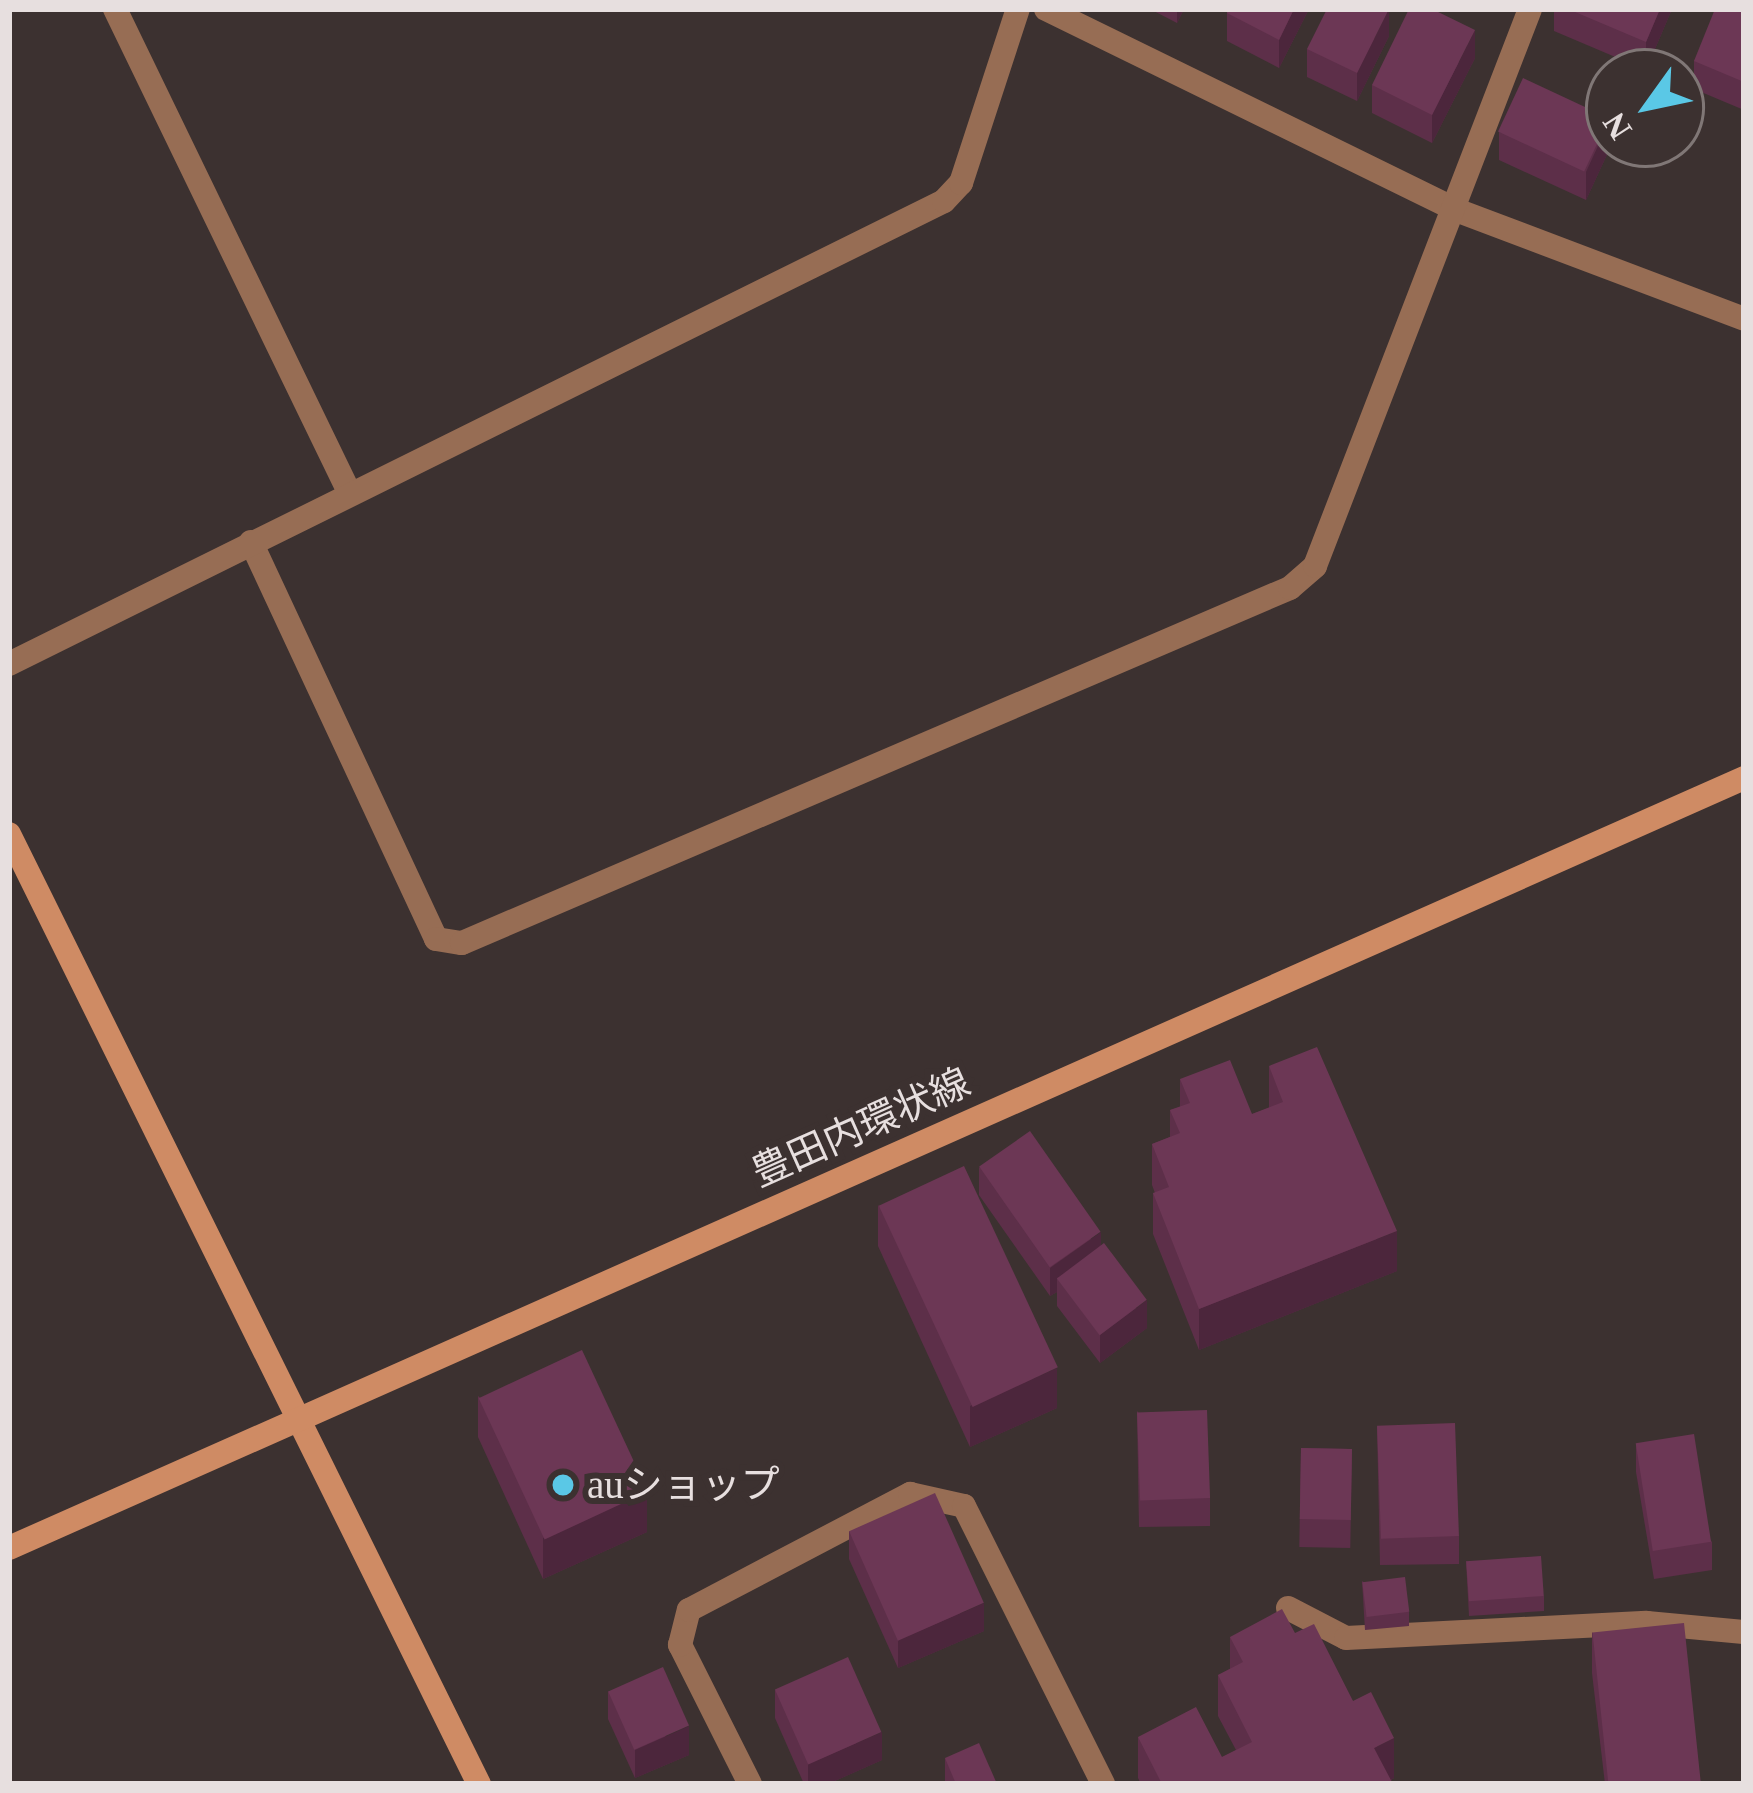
<!DOCTYPE html>
<meta charset="utf-8">
<style>
body{margin:0}
#map{position:relative;width:1753px;height:1793px;overflow:hidden;background:#3c3130;font-family:"Times New Roman","Noto Sans JP",serif}
div>[style]{position:absolute}
.street>*{height:24px;margin:-12px;padding:0 12px;transform-origin:12px;border-radius:12px;background:#976d54}
.secondary>*{height:24px;margin:-12px;padding:0 12px;transform-origin:12px;border-radius:12px;background:#cf8b64}
.wall>*{inset:0;background:#5d2f49;transform-origin:0 0}
.shaded-wall>*{inset:0;background:#4c263c}
.building>*{inset:0;background:#6c3755;transform-origin:0 0}
.dots>*{width:33px;height:33px;translate:-50% -50%;box-sizing:border-box;border:6px solid #3c3130;border-radius:50%}
span{translate:-50% -50%;white-space:nowrap;text-align:center;line-height:1.15;-webkit-text-stroke:12px #3c3130;paint-order:stroke}
.street-label{font-size:39px;color:#e7dfdf}
.poi-label{font-size:39px;color:#e7dfdf}
.left{translate:0 -50%;text-align:left}
.frame{position:absolute;inset:0;border:12px solid #e7dfdf;pointer-events:none}
.north{position:absolute;left:1585px;top:48px;width:120px;height:120px;box-sizing:border-box;background:#3c3130;border:3px solid #807776;border-radius:50%;rotate:237deg;font-size:33px;font-weight:700;line-height:48px;text-align:center;color:#e7dfdf}
.north::after{content:'';display:block;margin:auto;width:42px;height:54px;background:#5ac8e6;clip-path:polygon(50% 0,100% 100%,50% 72%,0 100%)}
</style>
<div id="map">
<div class="street">
<div style="left:115px;top:9px;width:539px;rotate:64.15deg"></div>
<div style="left:1046px;top:9px;width:457px;rotate:26.1deg"></div>
<div style="left:1456px;top:210px;width:308px;rotate:20.7deg"></div>
<div style="left:251px;top:542px;width:438px;rotate:65deg"></div>
<div style="left:436px;top:939px;width:26px;rotate:9deg"></div>
<div style="left:462px;top:943px;width:901px;rotate:-23.21deg"></div>
<div style="left:1290px;top:588px;width:33px;rotate:-41deg"></div>
<div style="left:1315px;top:566px;width:597px;rotate:-68.89deg"></div>
<div style="left:9px;top:664px;width:1043px;rotate:-26.34deg"></div>
<div style="left:944px;top:201px;width:25px;rotate:-47deg"></div>
<div style="left:961px;top:183px;width:183px;rotate:-71.9deg"></div>
<div style="left:1288px;top:1608px;width:65px;rotate:27.3deg"></div>
<div style="left:1346px;top:1638px;width:301px;rotate:-2.9deg"></div>
<div style="left:1647px;top:1623px;width:97px;rotate:5.3deg"></div>
<div style="left:750px;top:1784px;width:156px;rotate:-116.7deg"></div>
<div style="left:680px;top:1645px;width:36px;rotate:-76deg"></div>
<div style="left:689px;top:1610px;width:250px;rotate:-27.7deg"></div>
<div style="left:910px;top:1494px;width:55px;rotate:12.5deg"></div>
<div style="left:964px;top:1506px;width:311px;rotate:63.4deg"></div>
</div>
<div class="secondary">
<div style="left:9px;top:834px;width:1060px;rotate:63.68deg"></div>
<div style="left:9px;top:1548px;width:1898px;rotate:-23.93deg"></div>
</div>
<div class="wall">
<div style="clip-path:polygon(1150px 9px,1184px 9px,1177px 23px)"></div>
<div style="clip-path:polygon(1228px 9px,1309px 9px,1279px 68px,1227px 41px,1227px 13px)"></div>
<div style="clip-path:polygon(1554px 9px,1672px 9px,1646px 70px,1554px 31px)"></div>
<div style="clip-path:polygon(1744px 9px,1744px 110px,1694px 89px,1694px 61px)"></div>
<div style="clip-path:polygon(1389px 36px,1357px 101px,1307px 77px,1307px 49px)"></div>
<div style="clip-path:polygon(1475px 58px,1432px 143px,1372px 113px,1372px 85px)"></div>
<div style="clip-path:polygon(1499px 132px,1610px 144px,1610px 148px,1586px 200px,1499px 160px)"></div>
<div style="clip-path:polygon(1269px 1066px,1397px 1271px,1199px 1350px,1153px 1234px,1153px 1193px,1155px 1193px,1152px 1185px,1152px 1144px,1170px 1137px,1170px 1110px,1180px 1107px,1180px 1079px,1252px 1114px,1269px 1108px)"></div>
<div style="clip-path:polygon(979px 1167px,1101px 1245px,1147px 1328px,1100px 1363px,1057px 1306px,1057px 1292px,1050px 1296px,979px 1195px)"></div>
<div style="clip-path:polygon(878px 1205px,1057px 1408px,970px 1447px,878px 1246px)"></div>
<div style="clip-path:polygon(478px 1396px,647px 1532px,543px 1579px,478px 1437px)"></div>
<div style="clip-path:polygon(1137px 1411px,1210px 1498px,1210px 1526px,1139px 1527px)"></div>
<div style="clip-path:polygon(1377px 1426px,1459px 1536px,1459px 1564px,1380px 1565px)"></div>
<div style="clip-path:polygon(1636px 1444px,1712px 1542px,1712px 1570px,1654px 1579px,1636px 1472px)"></div>
<div style="left:1301px;top:1448px;width:51px;height:99px;rotate:1deg"></div>
<div style="clip-path:polygon(849px 1531px,984px 1631px,898px 1668px,849px 1559px)"></div>
<div style="clip-path:polygon(1466px 1561px,1544px 1596px,1544px 1611px,1469px 1616px)"></div>
<div style="clip-path:polygon(1362px 1581px,1409px 1612px,1409px 1626px,1365px 1630px)"></div>
<div style="clip-path:polygon(1592px 1632px,1702px 1784px,1605px 1784px,1592px 1673px)"></div>
<div style="clip-path:polygon(1295px 1633px,1353px 1701px,1394px 1778px,1391px 1780px,1393px 1784px,1141px 1784px,1138px 1778px,1138px 1737px,1222px 1757px,1236px 1750px,1218px 1716px,1218px 1675px,1230px 1669px,1230px 1637px)"></div>
<div style="clip-path:polygon(775px 1690px,882px 1760px,828px 1784px,804px 1784px,775px 1718px)"></div>
<div style="clip-path:polygon(608px 1691px,689px 1755px,635px 1778px,608px 1719px)"></div>
<div style="clip-path:polygon(945px 1758px,997px 1784px,945px 1784px)"></div>
</div>
<div class="shaded-wall">
<div style="clip-path:polygon(1177px 9px,1184px 9px,1177px 23px)"></div>
<div style="clip-path:polygon(1294px 9px,1309px 9px,1279px 68px,1279px 40px)"></div>
<div style="clip-path:polygon(1389px 9px,1389px 36px,1357px 101px,1357px 73px)"></div>
<div style="clip-path:polygon(1660px 9px,1672px 9px,1646px 70px,1646px 42px)"></div>
<div style="clip-path:polygon(1475px 30px,1475px 58px,1432px 143px,1432px 115px)"></div>
<div style="clip-path:polygon(1609px 122px,1610px 148px,1586px 200px,1586px 172px)"></div>
<div style="clip-path:polygon(1397px 1231px,1397px 1271px,1199px 1350px,1199px 1309px)"></div>
<div style="clip-path:polygon(1101px 1232px,1101px 1260px,1057px 1278px,1057px 1292px,1050px 1296px,1050px 1268px)"></div>
<div style="clip-path:polygon(1147px 1300px,1147px 1328px,1100px 1363px,1100px 1335px)"></div>
<div style="clip-path:polygon(1057px 1368px,1057px 1408px,970px 1447px,970px 1406px)"></div>
<div style="clip-path:polygon(647px 1492px,647px 1532px,543px 1579px,543px 1538px)"></div>
<div style="clip-path:polygon(984px 1603px,984px 1631px,898px 1668px,898px 1640px)"></div>
<div style="clip-path:polygon(689px 1726px,689px 1755px,635px 1778px,635px 1750px)"></div>
<div style="clip-path:polygon(882px 1732px,882px 1760px,828px 1784px,808px 1784px,808px 1764px)"></div>
<div style="clip-path:polygon(1394px 1738px,1394px 1778px,1383px 1784px,1374px 1748px)"></div>
</div>
<div class="building">
<div style="clip-path:polygon(1228px 9px,1294px 9px,1279px 40px,1227px 13px)"></div>
<div style="clip-path:polygon(1327px 9px,1389px 9px,1357px 73px,1307px 49px)"></div>
<div style="clip-path:polygon(1409px 9px,1432px 9px,1475px 30px,1432px 115px,1372px 85px)"></div>
<div style="clip-path:polygon(1568px 9px,1660px 9px,1646px 42px)"></div>
<div style="clip-path:polygon(1715px 9px,1744px 9px,1744px 82px,1694px 61px)"></div>
<div style="left:1523px;top:78px;width:95px;height:59px;rotate:25deg"></div>
<div style="clip-path:polygon(1317px 1047px,1397px 1231px,1199px 1309px,1153px 1193px,1169px 1187px,1152px 1144px,1180px 1133px,1170px 1110px,1190px 1103px,1180px 1079px,1230px 1060px,1252px 1114px,1283px 1102px,1269px 1066px)"></div>
<div style="left:1030px;top:1131px;width:123px;height:62px;rotate:55deg"></div>
<div style="left:964px;top:1166px;width:222px;height:94px;rotate:65deg"></div>
<div style="left:1104px;top:1243px;width:71px;height:59px;rotate:53deg"></div>
<div style="left:582px;top:1350px;width:156px;height:114px;rotate:65deg"></div>
<div style="left:1207px;top:1410px;width:88px;height:70px;rotate:88deg"></div>
<div style="left:1455px;top:1423px;width:113px;height:78px;rotate:88deg"></div>
<div style="left:1694px;top:1434px;width:109px;height:59px;rotate:81deg"></div>
<div style="left:1301px;top:1448px;width:51px;height:71px;rotate:1deg"></div>
<div style="left:935px;top:1493px;width:120px;height:94px;rotate:66deg"></div>
<div style="left:1541px;top:1556px;width:40px;height:75px;rotate:86deg"></div>
<div style="left:1405px;top:1577px;width:35px;height:43px;rotate:83deg"></div>
<div style="clip-path:polygon(1282px 1609px,1295px 1633px,1314px 1624px,1353px 1701px,1371px 1692px,1394px 1738px,1374px 1748px,1393px 1784px,1271px 1784px,1269px 1781px,1263px 1784px,1162px 1784px,1138px 1737px,1196px 1707px,1222px 1757px,1252px 1742px,1218px 1675px,1243px 1662px,1230px 1637px)"></div>
<div style="left:1684px;top:1623px;width:162px;height:92px;rotate:84deg"></div>
<div style="left:848px;top:1657px;width:82px;height:80px;rotate:66deg"></div>
<div style="left:663px;top:1667px;width:64px;height:60px;rotate:66deg"></div>
<div style="clip-path:polygon(979px 1743px,997px 1784px,956px 1784px,945px 1758px)"></div>
</div>
<div class="dots">
<div style="left:563px;top:1485px;background:#5ac8e6"></div>
</div>
<div class="street-label">
<span style="left:861px;top:1128px;rotate:-24deg">豊田内環状線</span>
</div>
<div class="poi-label">
<span class="left" style="left:587px;top:1485px">auショップ</span>
</div>
<div class="frame"></div>
<div class="north">N</div>
</div>
